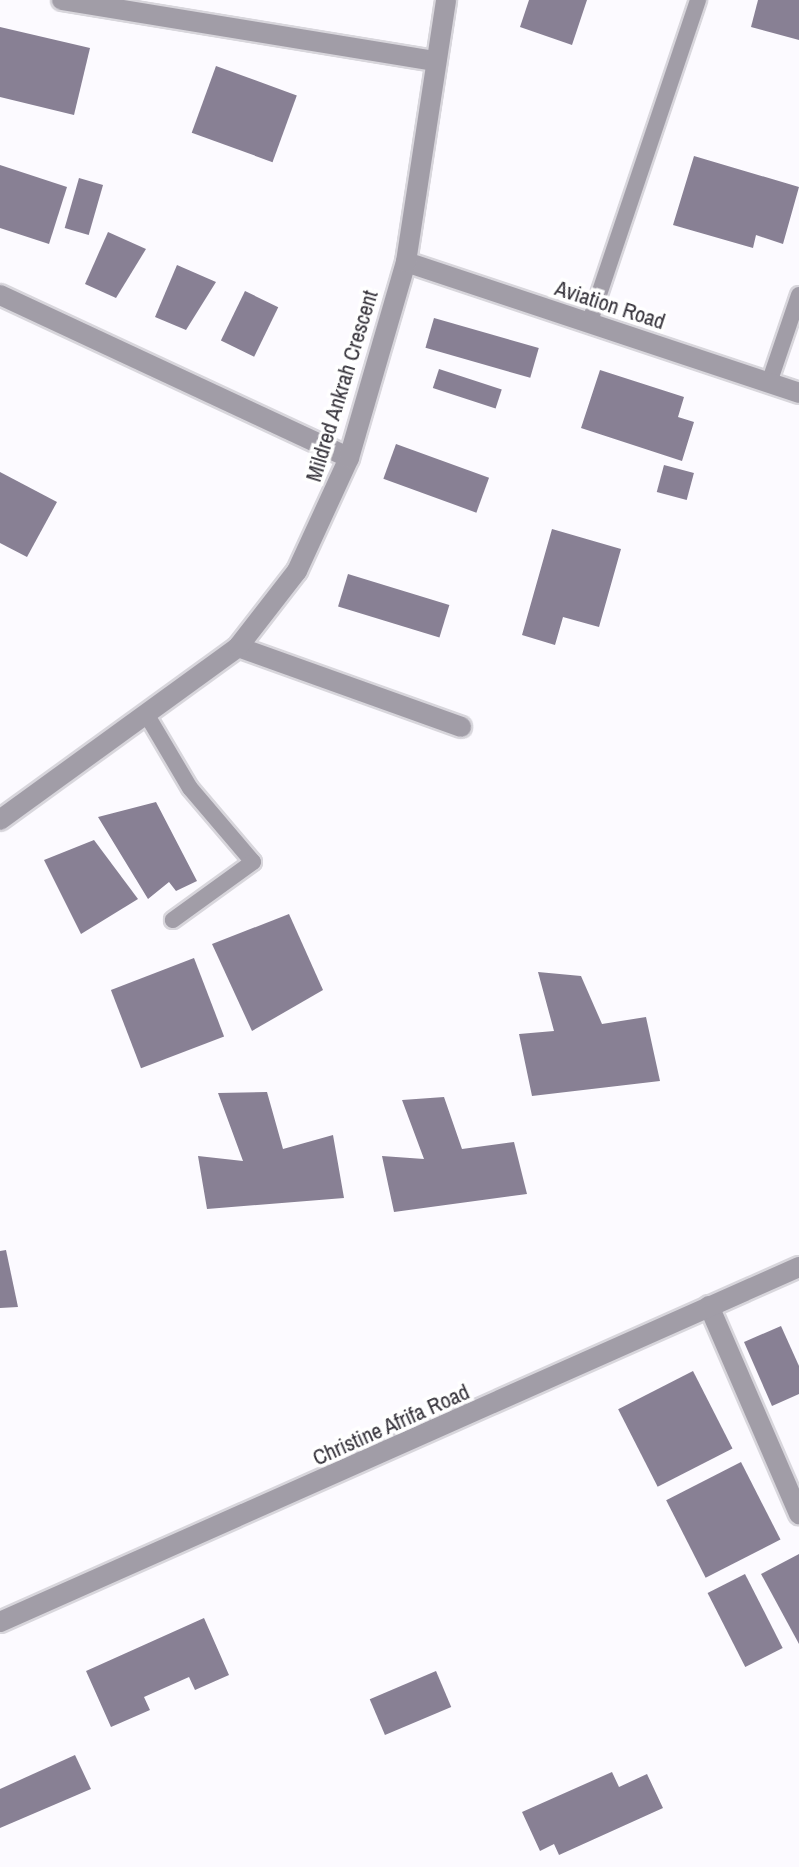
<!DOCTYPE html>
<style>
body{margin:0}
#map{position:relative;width:799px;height:1867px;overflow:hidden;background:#fcfaff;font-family:"Archivo Narrow",sans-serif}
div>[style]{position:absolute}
.building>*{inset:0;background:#888094;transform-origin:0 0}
.roads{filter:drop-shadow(2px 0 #d8d6dc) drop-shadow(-2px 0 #d8d6dc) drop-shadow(0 2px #d8d6dc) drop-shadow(0 -2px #d8d6dc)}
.service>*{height:16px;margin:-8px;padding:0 8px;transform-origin:8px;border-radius:8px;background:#a19da7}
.minor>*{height:20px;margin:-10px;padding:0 10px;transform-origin:10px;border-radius:10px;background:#a19da7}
span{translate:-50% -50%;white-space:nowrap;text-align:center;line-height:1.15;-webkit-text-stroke:7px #fff;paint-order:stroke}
.street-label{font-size:22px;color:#35323a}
</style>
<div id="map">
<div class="building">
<div style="clip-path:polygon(529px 0,587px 0,572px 45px,520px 27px)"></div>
<div style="clip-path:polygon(758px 0,799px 0,799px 40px,751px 27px)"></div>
<div style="clip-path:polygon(0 27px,90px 48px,74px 115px,0 97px)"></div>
<div style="left:216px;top:66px;width:86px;height:71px;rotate:20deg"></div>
<div style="clip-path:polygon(694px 156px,799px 187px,783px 244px,756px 235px,753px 248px,673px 225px)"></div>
<div style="clip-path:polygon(0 165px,67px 187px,49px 244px,0 228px)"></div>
<div style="left:79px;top:178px;width:25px;height:52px;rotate:16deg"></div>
<div style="clip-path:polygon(108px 232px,146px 249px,116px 298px,85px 284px)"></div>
<div style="clip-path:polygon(177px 265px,216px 282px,186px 330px,155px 317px)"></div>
<div style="left:245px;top:291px;width:37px;height:55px;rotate:26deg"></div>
<div style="left:434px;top:318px;width:109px;height:31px;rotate:16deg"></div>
<div style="left:439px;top:369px;width:66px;height:20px;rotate:18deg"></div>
<div style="clip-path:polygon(600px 370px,684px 397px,678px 417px,694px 422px,682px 461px,581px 428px)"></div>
<div style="left:396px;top:444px;width:99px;height:37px;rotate:20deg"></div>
<div style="left:664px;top:465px;width:31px;height:28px;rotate:15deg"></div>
<div style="clip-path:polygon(0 472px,57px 502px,27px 557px,0 543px)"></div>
<div style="clip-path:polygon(552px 529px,621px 549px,599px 627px,563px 617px,555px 645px,522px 635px)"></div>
<div style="left:348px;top:574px;width:106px;height:34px;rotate:17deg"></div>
<div style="clip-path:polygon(156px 802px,197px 881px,176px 891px,169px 882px,148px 899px,98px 817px)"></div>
<div style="clip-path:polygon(94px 840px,138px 899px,81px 934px,44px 860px)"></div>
<div style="clip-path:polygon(289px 914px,323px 990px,252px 1031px,212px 944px)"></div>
<div style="left:194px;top:958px;width:84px;height:89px;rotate:69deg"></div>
<div style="clip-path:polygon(538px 972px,581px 976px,602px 1024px,646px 1017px,660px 1081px,532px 1096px,519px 1034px,554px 1031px)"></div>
<div style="clip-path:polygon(267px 1092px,283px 1149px,333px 1135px,344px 1198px,207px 1209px,198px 1156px,243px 1161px,218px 1093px)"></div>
<div style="clip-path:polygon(444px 1097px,462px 1149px,514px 1142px,527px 1194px,394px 1212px,382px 1156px,424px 1159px,402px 1100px)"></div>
<div style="clip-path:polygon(6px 1250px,18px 1307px,0 1308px,0 1251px)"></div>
<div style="clip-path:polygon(781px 1326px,799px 1366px,799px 1394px,772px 1406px,744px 1342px)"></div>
<div style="left:693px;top:1371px;width:87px;height:84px;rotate:63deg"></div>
<div style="left:741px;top:1462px;width:87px;height:84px;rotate:63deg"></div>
<div style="clip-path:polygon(799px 1554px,799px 1644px,761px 1574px)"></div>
<div style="left:745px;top:1574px;width:83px;height:42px;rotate:63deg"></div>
<div style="clip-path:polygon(204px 1618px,229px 1675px,195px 1690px,189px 1677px,144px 1697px,150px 1710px,111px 1727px,86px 1671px)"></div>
<div style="left:436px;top:1671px;width:39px;height:72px;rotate:67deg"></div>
<div style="clip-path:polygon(75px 1755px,91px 1789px,0 1828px,0 1789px)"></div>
<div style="clip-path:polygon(612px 1772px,619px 1787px,647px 1774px,663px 1808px,559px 1855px,554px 1844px,540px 1851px,522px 1812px)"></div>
</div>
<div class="roads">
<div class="service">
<div style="left:589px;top:324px;width:342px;rotate:-71.4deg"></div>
<div style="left:769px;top:383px;width:93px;rotate:-71.2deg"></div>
<div style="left:148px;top:717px;width:82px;rotate:59.4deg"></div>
<div style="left:190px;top:788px;width:97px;rotate:49.6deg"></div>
<div style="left:253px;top:862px;width:99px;rotate:144.1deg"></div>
</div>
<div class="minor">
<div style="left:62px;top:0;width:379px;rotate:9.3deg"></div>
<div style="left:406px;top:262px;width:414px;rotate:18.4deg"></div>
<div style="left:0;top:295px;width:385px;rotate:25deg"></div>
<div style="left:238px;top:647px;width:237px;rotate:19.7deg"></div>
<div style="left:0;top:820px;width:294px;rotate:-36deg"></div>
<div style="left:238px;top:647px;width:96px;rotate:-52.2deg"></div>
<div style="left:297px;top:571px;width:124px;rotate:-65.3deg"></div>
<div style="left:349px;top:458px;width:204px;rotate:-73.8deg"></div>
<div style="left:406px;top:262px;width:265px;rotate:-81.3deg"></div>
<div style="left:709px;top:1306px;width:227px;rotate:66.6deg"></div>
<div style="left:0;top:1622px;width:874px;rotate:-23.96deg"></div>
</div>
</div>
<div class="street-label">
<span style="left:610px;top:305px;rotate:18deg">Aviation Road</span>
<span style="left:342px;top:386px;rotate:-73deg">Mildred Ankrah Crescent</span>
<span style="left:391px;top:1425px;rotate:-24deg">Christine Afrifa Road</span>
</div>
</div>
